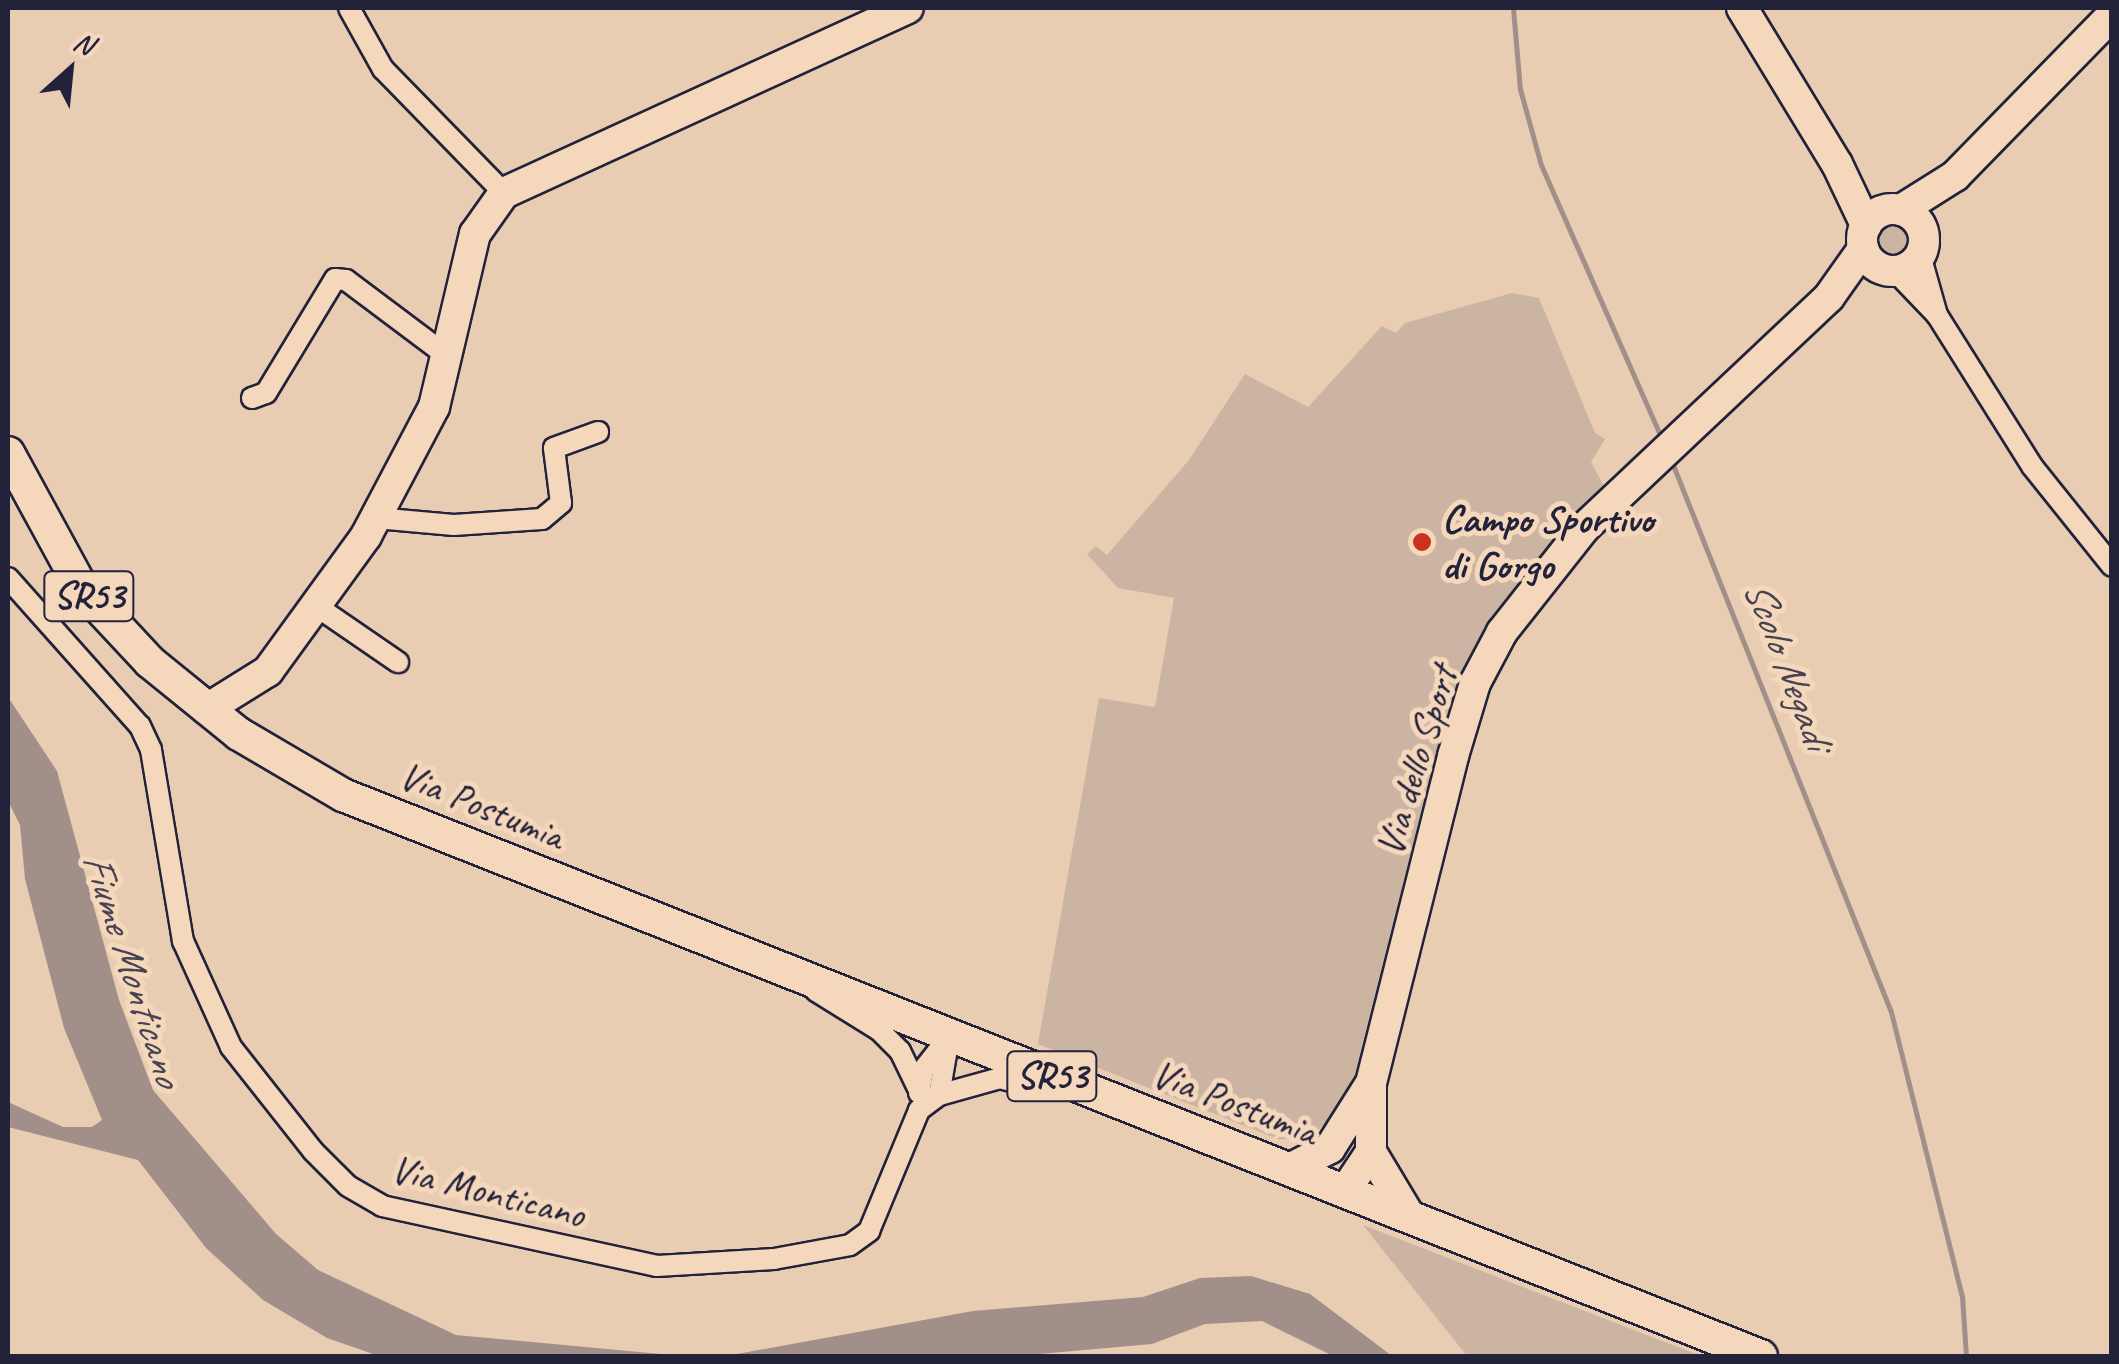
<!DOCTYPE html>
<style>
body{margin:0}
#map{position:relative;width:2119px;height:1364px;overflow:hidden;background:#e8cdb3;font-family:Caveat,sans-serif}
div>[style]{position:absolute}
.green>*{inset:0;background:#cbb4a2}
.round{border-radius:50%}
.water>*{inset:0;background:#a28f89}
.stream>*{height:5px;margin:-2.5px;padding:0 2.5px;transform-origin:2.5px;border-radius:2.5px;background:#a28f89}
.roads{filter:drop-shadow(2px 0 #22223b) drop-shadow(-2px 0 #22223b) drop-shadow(0 2px #22223b) drop-shadow(0 -2px #22223b)}
.street>*{height:20px;margin:-10px;padding:0 10px;transform-origin:10px;border-radius:10px;background:#f5d8bb}
.secondary>*{height:30px;margin:-15px;padding:0 15px;transform-origin:15px;border-radius:15px;background:#f5d8bb}
.secondary>.ring{margin:-15px;padding:0;box-sizing:content-box;background:none;border:30px solid #f5d8bb;border-radius:50%}
.primary>*{height:32px;margin:-16px;padding:0 16px;transform-origin:16px;border-radius:16px;background:#f5d8bb}
.dots>*{width:28px;height:28px;translate:-50% -50%;box-sizing:border-box;border:5px solid #f5d8bb;border-radius:50%}
span{translate:-50% -50%;white-space:nowrap;text-align:center;line-height:1.15;-webkit-text-stroke:10px #f5d8bb;paint-order:stroke}
.shield-label span{padding:2px 8px;background:#f5d8bb;border:2px solid;border-radius:8px;-webkit-text-stroke-width:0}
.shield-label{font-size:38px;color:#22223b;font-weight:700}
.poi-label{font-size:40px;color:#22223b;font-weight:700}
.left{translate:0 -50%;text-align:left}
.street-label{font-size:40px;color:#22223b}
.water-label{font-size:42px;color:#484352;font-style:italic}
.frame{position:absolute;inset:0;border:10px solid #22223b;pointer-events:none}
.north{position:absolute;left:20px;top:20px;width:100px;height:100px;-webkit-text-stroke:8px #f5d8bb;paint-order:stroke;rotate:27deg;font-size:28px;font-weight:700;line-height:40px;text-align:center;color:#22223b}
.north::after{content:'';display:block;margin:auto;width:35px;height:45px;background:#22223b;clip-path:polygon(50% 0,100% 100%,50% 72%,0 100%)}
</style>
<div id="map">
<div class="green">
<div class="round" style="left:1874px;top:220px;width:40px;height:40px"></div>
<div style="clip-path:polygon(1512px 293px,1539px 298px,1595px 433px,1605px 439px,1591px 462px,1606px 490px,1518px 590px,1379px 991px,1348px 1100px,1308px 1140px,1278px 1139px,1038px 1044px,1099px 698px,1155px 707px,1174px 598px,1118px 588px,1087px 554px,1096px 546px,1107px 555px,1189px 460px,1245px 374px,1308px 407px,1382px 326px,1396px 333px,1405px 323px)"></div>
<div style="clip-path:polygon(1363px 1225px,1701px 1356px,1467px 1356px)"></div>
</div>
<div class="water">
<div style="clip-path:polygon(8px 697px,57px 771px,119px 1000px,153px 1090px,276px 1234px,318px 1270px,456px 1335px,682px 1356px,379px 1356px,327px 1338px,263px 1300px,206px 1248px,138px 1160px,8px 1127px,8px 1102px,63px 1127px,92px 1127px,102px 1120px,64px 1028px,25px 879px,20px 825px,8px 801px)"></div>
<div style="clip-path:polygon(1251px 1276px,1310px 1294px,1392px 1356px,1333px 1356px,1262px 1321px,1205px 1324px,1152px 1344px,1017px 1356px,726px 1356px,973px 1311px,1143px 1297px,1200px 1278px)"></div>
</div>
<div class="stream">
<div style="left:1513px;top:8px;width:81px;rotate:85.1deg"></div>
<div style="left:1520px;top:89px;width:79px;rotate:74.6deg"></div>
<div style="left:1541px;top:165px;width:302px;rotate:66.2deg"></div>
<div style="left:1671px;top:460px;width:594px;rotate:68.27deg"></div>
<div style="left:1891px;top:1012px;width:293px;rotate:76deg"></div>
<div style="left:1962px;top:1296px;width:60px;rotate:86.2deg"></div>
</div>
<div class="roads">
<div class="street">
<div style="left:349px;top:8px;width:70px;rotate:60.9deg"></div>
<div style="left:383px;top:69px;width:173px;rotate:45.7deg"></div>
<div style="left:1895px;top:271px;width:61px;rotate:46.3deg"></div>
<div style="left:1937px;top:315px;width:62px;rotate:-105.8deg"></div>
<div style="left:1937px;top:315px;width:178px;rotate:57.8deg"></div>
<div style="left:2032px;top:466px;width:128px;rotate:51.3deg"></div>
<div style="left:252px;top:398px;width:15px;rotate:-20deg"></div>
<div style="left:266px;top:393px;width:133px;rotate:-58.8deg"></div>
<div style="left:335px;top:279px;width:11px;rotate:5deg"></div>
<div style="left:346px;top:280px;width:130px;rotate:36.9deg"></div>
<div style="left:376px;top:518px;width:78px;rotate:5.1deg"></div>
<div style="left:454px;top:525px;width:88px;rotate:-3.9deg"></div>
<div style="left:542px;top:519px;width:25px;rotate:-40deg"></div>
<div style="left:561px;top:503px;width:55px;rotate:-97.3deg"></div>
<div style="left:554px;top:448px;width:47px;rotate:-20deg"></div>
<div style="left:8px;top:578px;width:198px;rotate:48.3deg"></div>
<div style="left:140px;top:726px;width:26px;rotate:65deg"></div>
<div style="left:151px;top:750px;width:194px;rotate:80.5deg"></div>
<div style="left:183px;top:941px;width:116px;rotate:65.6deg"></div>
<div style="left:231px;top:1047px;width:132px;rotate:51.7deg"></div>
<div style="left:313px;top:1151px;width:49px;rotate:45deg"></div>
<div style="left:348px;top:1186px;width:39px;rotate:30deg"></div>
<div style="left:382px;top:1206px;width:281px;rotate:12.3deg"></div>
<div style="left:657px;top:1266px;width:117px;rotate:-3.4deg"></div>
<div style="left:774px;top:1259px;width:77px;rotate:-10.4deg"></div>
<div style="left:850px;top:1245px;width:24px;rotate:-36deg"></div>
<div style="left:869px;top:1231px;width:131px;rotate:-67.5deg"></div>
<div style="left:919px;top:1110px;width:25px;rotate:-37deg"></div>
<div style="left:939px;top:1095px;width:59px;rotate:-80.2deg"></div>
<div style="left:319px;top:608px;width:96px;rotate:34.4deg"></div>
<div style="left:816px;top:991px;width:74px;rotate:31.8deg"></div>
<div style="left:879px;top:1030px;width:30px;rotate:45deg"></div>
<div style="left:900px;top:1051px;width:41px;rotate:64.1deg"></div>
<div style="left:919px;top:1093px;width:23px;rotate:-80deg"></div>
<div style="left:923px;top:1070px;width:42px;rotate:-51.8deg"></div>
<div style="left:939px;top:1095px;width:63px;rotate:-15.6deg"></div>
<div style="left:1000px;top:1078px;width:28px;rotate:15deg"></div>
<div style="left:1027px;top:1085px;width:30px;rotate:-2deg"></div>
</div>
<div class="secondary">
<div style="left:1742px;top:8px;width:183px;rotate:58.7deg"></div>
<div style="left:1837px;top:164px;width:68px;rotate:64.6deg"></div>
<div class="ring" style="left:1862px;top:209px;width:32px;height:32px"></div>
<div style="left:1901px;top:210px;width:64px;rotate:-32.2deg"></div>
<div style="left:1955px;top:176px;width:225px;rotate:-45.7deg"></div>
<div style="left:207px;top:709px;width:72px;rotate:-31.9deg"></div>
<div style="left:268px;top:671px;width:167px;rotate:-54deg"></div>
<div style="left:366px;top:536px;width:146px;rotate:-62.2deg"></div>
<div style="left:434px;top:407px;width:178px;rotate:-76.7deg"></div>
<div style="left:475px;top:234px;width:50px;rotate:-54.7deg"></div>
<div style="left:504px;top:193px;width:444px;rotate:-24.6deg"></div>
<div style="left:1371px;top:1152px;width:76px;rotate:59deg"></div>
<div style="left:1289px;top:1169px;width:46px;rotate:-27.1deg"></div>
<div style="left:1330px;top:1148px;width:73px;rotate:-57.8deg"></div>
<div style="left:1345px;top:1191px;width:47px;rotate:-56.3deg"></div>
<div style="left:1371px;top:1152px;width:69px;rotate:-90deg"></div>
<div style="left:1371px;top:1083px;width:337px;rotate:-75.9deg"></div>
<div style="left:1453px;top:756px;width:76px;rotate:-73.2deg"></div>
<div style="left:1475px;top:683px;width:58px;rotate:-62.1deg"></div>
<div style="left:1502px;top:632px;width:132px;rotate:-51.7deg"></div>
<div style="left:1584px;top:528px;width:337px;rotate:-43.3deg"></div>
<div style="left:1829px;top:297px;width:59px;rotate:-54.7deg"></div>
</div>
<div class="primary">
<div style="left:8px;top:453px;width:155px;rotate:61.4deg"></div>
<div style="left:82px;top:589px;width:100px;rotate:47deg"></div>
<div style="left:150px;top:662px;width:114px;rotate:39deg"></div>
<div style="left:239px;top:734px;width:121px;rotate:30.4deg"></div>
<div style="left:343px;top:795px;width:1525px;rotate:21.59deg"></div>
</div>
</div>
<div class="dots">
<div style="left:1422px;top:542px;background:#c8321e"></div>
</div>
<div class="shield-label">
<span style="left:89px;top:596px">SR53</span>
<span style="left:1052px;top:1076px">SR53</span>
</div>
<div class="poi-label">
<span class="left" style="left:1442px;top:542px">Campo Sportivo<br>di Gorgo</span>
</div>
<div class="street-label">
<span style="left:1416px;top:761px;rotate:-73deg">Via dello Sport</span>
<span style="left:482px;top:805px;rotate:22deg">Via Postumia</span>
<span style="left:1235px;top:1102px;rotate:21deg">Via Postumia</span>
<span style="left:488px;top:1191px;rotate:14deg">Via Monticano</span>
</div>
<div class="water-label">
<span style="left:1787px;top:664px;rotate:69deg">Scolo Negadi</span>
<span style="left:132px;top:969px;rotate:72deg">Fiume Monticano</span>
</div>
<div class="frame"></div>
<div class="north">N</div>
</div>
